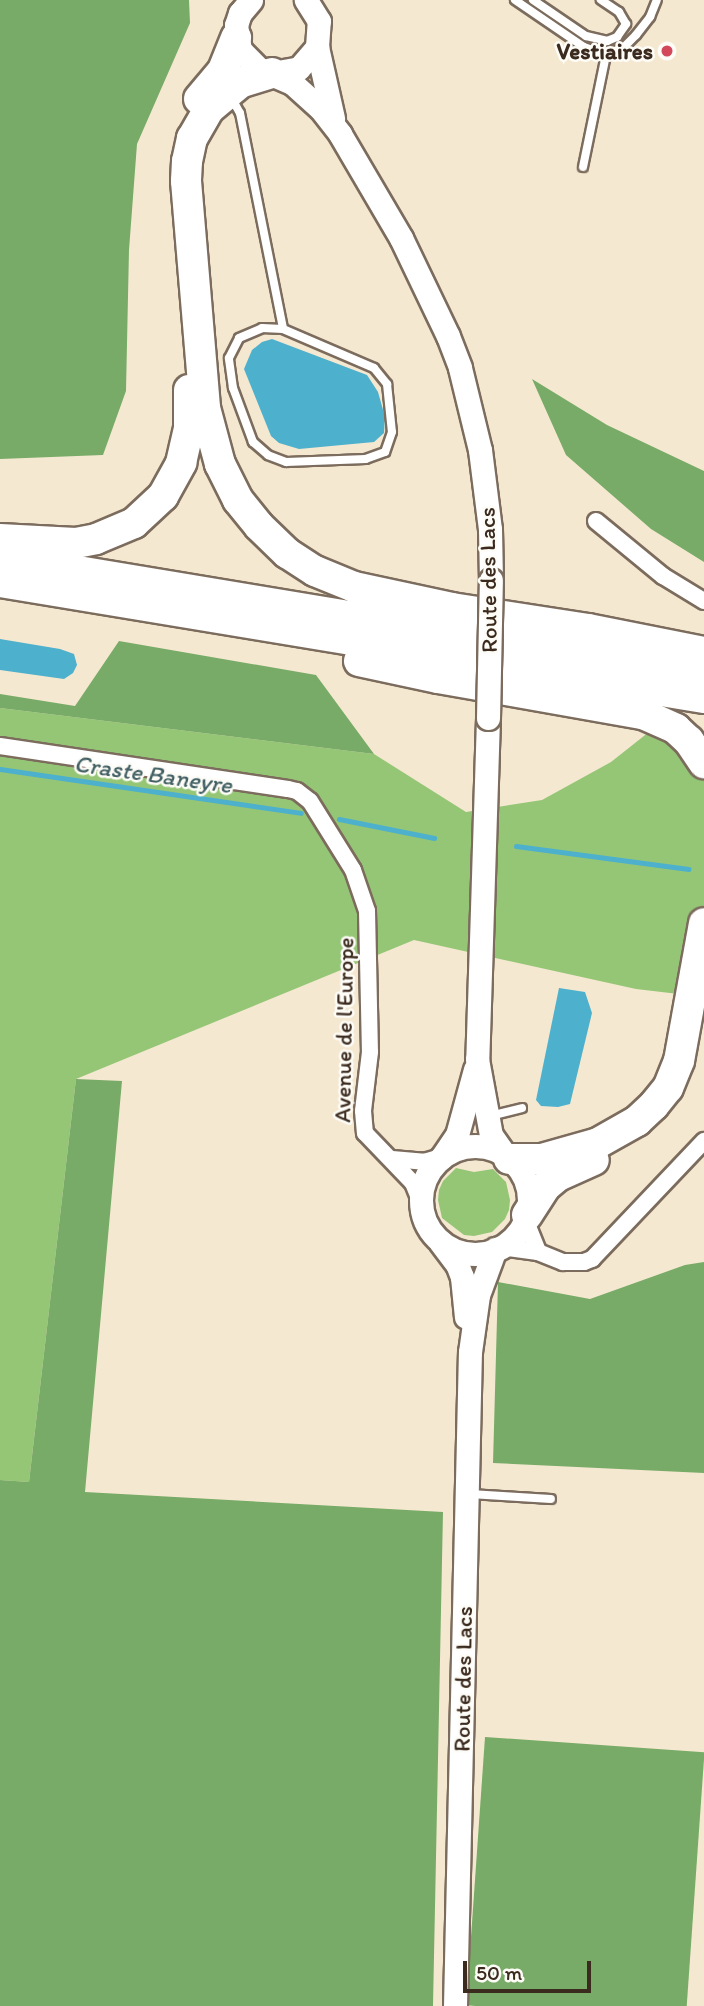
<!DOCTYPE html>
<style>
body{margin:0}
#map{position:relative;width:704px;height:2006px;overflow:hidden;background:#f5e8d1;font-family:Itim,sans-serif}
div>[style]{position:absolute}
.green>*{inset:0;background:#95c676}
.forest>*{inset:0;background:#78ab67;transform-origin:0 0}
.water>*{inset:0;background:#4db0cc}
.stream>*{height:5px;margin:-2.5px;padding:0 2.5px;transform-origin:2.5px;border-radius:2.5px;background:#4db0cc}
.roads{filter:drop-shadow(2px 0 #7c6c5d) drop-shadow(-2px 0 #7c6c5d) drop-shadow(0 2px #7c6c5d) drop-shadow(0 -2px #7c6c5d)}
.lane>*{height:8px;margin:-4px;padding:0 4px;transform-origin:4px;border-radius:4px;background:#fff}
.street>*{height:16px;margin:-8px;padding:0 8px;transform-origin:8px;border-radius:8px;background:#fff}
.secondary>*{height:23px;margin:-11.5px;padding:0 11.5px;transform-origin:11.5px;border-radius:11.5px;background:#fff}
.secondary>.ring{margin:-11.5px;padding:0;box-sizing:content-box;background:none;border:23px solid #fff;border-radius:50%}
.highway>*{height:30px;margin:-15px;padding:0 15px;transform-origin:15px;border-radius:15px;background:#fff}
.bridges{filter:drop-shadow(2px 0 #7c6c5d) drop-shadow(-2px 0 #7c6c5d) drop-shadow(0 2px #7c6c5d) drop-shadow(0 -2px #7c6c5d)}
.secondary-bridge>*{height:23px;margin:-11.5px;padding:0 11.5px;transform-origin:11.5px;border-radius:11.5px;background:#fff}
.dots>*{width:19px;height:19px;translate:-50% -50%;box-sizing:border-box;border:4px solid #fdfcf7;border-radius:50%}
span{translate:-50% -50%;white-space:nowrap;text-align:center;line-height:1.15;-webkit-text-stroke:5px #fdfcf7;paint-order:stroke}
.poi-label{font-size:23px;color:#3b2a1e;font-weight:700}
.right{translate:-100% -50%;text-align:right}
.street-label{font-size:23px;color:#3b2a1e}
.water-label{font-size:24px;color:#426064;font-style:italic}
.scale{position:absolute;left:463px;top:1961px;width:128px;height:32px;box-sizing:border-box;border:4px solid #3b2a1e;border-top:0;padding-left:9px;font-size:21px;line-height:24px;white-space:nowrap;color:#3b2a1e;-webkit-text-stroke:5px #fdfcf7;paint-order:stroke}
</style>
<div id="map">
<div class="green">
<div style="clip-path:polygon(0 708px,374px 754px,466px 812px,542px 800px,611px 762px,654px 728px,704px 735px,704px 997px,636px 989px,414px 940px,76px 1079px,29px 1482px,0 1480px)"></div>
<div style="clip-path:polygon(456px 1168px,474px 1172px,493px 1169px,506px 1182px,510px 1200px,509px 1210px,505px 1219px,492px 1232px,474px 1236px,464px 1235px,442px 1218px,438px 1200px,439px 1190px,443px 1181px)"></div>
</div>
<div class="forest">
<div style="clip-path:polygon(0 0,189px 0,190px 23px,137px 144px,129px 250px,126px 391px,103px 455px,0 459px)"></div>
<div style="clip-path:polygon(532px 379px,607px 425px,704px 471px,704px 562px,651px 529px,566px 455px)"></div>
<div style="clip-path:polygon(119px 641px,316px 675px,374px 754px,0 708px,0 694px,75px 706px)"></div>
<div style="clip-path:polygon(76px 1079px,122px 1081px,85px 1492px,443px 1512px,433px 2006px,0 2006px,0 1480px,29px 1482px)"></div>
<div style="clip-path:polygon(704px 1262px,704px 1473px,493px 1463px,498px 1282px,590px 1299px,685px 1265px)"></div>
<div style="left:485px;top:1737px;width:220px;height:269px;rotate:4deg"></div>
</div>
<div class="water">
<div style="clip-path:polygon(272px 339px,367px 375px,378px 392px,385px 417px,384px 433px,374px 442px,299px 449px,279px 443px,271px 436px,244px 369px,252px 350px,262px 342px)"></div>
<div style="clip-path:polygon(0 639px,60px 649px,74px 654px,77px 665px,73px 673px,64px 679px,0 670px)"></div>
<div style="clip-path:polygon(559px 988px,585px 992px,592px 1013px,570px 1104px,558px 1107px,541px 1106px,536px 1100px)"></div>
</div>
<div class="stream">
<div style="left:0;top:769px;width:304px;rotate:8.3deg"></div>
<div style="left:339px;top:819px;width:97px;rotate:11.3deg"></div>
<div style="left:516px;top:846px;width:174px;rotate:7.6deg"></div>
</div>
<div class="roads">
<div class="lane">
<div style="left:515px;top:0;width:83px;rotate:34.3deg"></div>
<div style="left:584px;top:47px;width:23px;rotate:20deg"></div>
<div style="left:606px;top:55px;width:20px;rotate:-24deg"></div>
<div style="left:624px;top:47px;width:17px;rotate:-45deg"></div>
<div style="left:636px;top:35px;width:23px;rotate:-52deg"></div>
<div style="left:650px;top:17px;width:18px;rotate:-68deg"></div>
<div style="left:533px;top:0;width:64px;rotate:34.2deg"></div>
<div style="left:586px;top:36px;width:22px;rotate:13deg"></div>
<div style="left:607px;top:41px;width:11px;rotate:-22deg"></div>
<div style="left:617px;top:37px;width:16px;rotate:-55deg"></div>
<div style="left:626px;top:24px;width:14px;rotate:-120deg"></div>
<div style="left:619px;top:12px;width:22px;rotate:-146deg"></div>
<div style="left:231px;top:97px;width:18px;rotate:61deg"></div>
<div style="left:240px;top:113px;width:220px;rotate:78.7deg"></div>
<div style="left:283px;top:329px;width:99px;rotate:23.2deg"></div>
<div style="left:374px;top:368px;width:21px;rotate:51deg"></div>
<div style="left:387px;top:384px;width:48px;rotate:84.1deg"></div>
<div style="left:392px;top:432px;width:21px;rotate:109deg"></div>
<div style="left:385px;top:452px;width:20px;rotate:160deg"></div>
<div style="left:366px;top:459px;width:80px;rotate:177.9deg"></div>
<div style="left:286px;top:462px;width:19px;rotate:-159deg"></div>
<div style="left:268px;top:455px;width:20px;rotate:-139deg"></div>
<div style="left:253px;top:442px;width:58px;rotate:-110.3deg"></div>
<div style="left:233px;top:388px;width:30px;rotate:-98deg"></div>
<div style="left:229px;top:358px;width:22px;rotate:-63deg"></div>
<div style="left:239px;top:338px;width:25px;rotate:-23deg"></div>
<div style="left:262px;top:328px;width:21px;rotate:3deg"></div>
<div style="left:583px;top:167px;width:114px;rotate:-78.4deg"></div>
<div style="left:490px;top:1116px;width:33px;rotate:-14deg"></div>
<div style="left:470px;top:1494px;width:81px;rotate:3.5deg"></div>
</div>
<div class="street">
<div style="left:596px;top:521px;width:87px;rotate:39.4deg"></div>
<div style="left:663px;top:576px;width:48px;rotate:31.4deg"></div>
<div style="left:0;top:746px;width:291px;rotate:8.5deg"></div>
<div style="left:288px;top:789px;width:9px;rotate:13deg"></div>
<div style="left:297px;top:791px;width:16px;rotate:38deg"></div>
<div style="left:310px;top:801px;width:81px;rotate:58.1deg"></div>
<div style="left:353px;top:870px;width:43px;rotate:71.1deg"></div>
<div style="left:367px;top:911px;width:141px;rotate:88.8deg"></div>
<div style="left:370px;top:1052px;width:59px;rotate:96.8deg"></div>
<div style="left:363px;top:1111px;width:22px;rotate:85deg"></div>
<div style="left:365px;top:1133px;width:69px;rotate:46.2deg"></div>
<div style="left:413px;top:1183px;width:18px;rotate:68deg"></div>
<div style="left:392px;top:1159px;width:32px;rotate:5deg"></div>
<div style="left:424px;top:1162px;width:19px;rotate:-16deg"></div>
<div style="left:525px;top:1219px;width:35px;rotate:68deg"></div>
<div style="left:501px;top:1247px;width:37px;rotate:8deg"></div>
<div style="left:538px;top:1252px;width:27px;rotate:22deg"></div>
<div style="left:563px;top:1262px;width:21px"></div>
<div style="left:584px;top:1262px;width:9px;rotate:-21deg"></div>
<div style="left:592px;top:1259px;width:163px;rotate:-46.5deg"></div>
</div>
<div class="secondary">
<div style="left:251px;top:0;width:17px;rotate:130deg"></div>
<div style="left:240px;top:13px;width:13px;rotate:108deg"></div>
<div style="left:236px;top:25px;width:25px;rotate:81deg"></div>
<div style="left:240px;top:50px;width:27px;rotate:45deg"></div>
<div style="left:259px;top:69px;width:36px;rotate:23deg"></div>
<div style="left:292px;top:83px;width:38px;rotate:42deg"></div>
<div style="left:320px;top:108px;width:33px;rotate:52deg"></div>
<div style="left:340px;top:134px;width:121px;rotate:59.6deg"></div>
<div style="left:401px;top:238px;width:109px;rotate:64.4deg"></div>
<div style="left:448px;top:336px;width:34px;rotate:69deg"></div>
<div style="left:460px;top:368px;width:84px;rotate:76.3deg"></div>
<div style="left:480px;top:450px;width:80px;rotate:82.8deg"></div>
<div style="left:490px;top:529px;width:51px;rotate:88.9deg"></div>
<div style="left:317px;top:47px;width:73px;rotate:77.3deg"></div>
<div style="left:272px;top:73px;width:27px;rotate:-10deg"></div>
<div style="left:299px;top:68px;width:28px;rotate:-49deg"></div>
<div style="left:317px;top:47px;width:26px;rotate:-86deg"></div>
<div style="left:319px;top:21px;width:25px;rotate:-122deg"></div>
<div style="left:488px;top:718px;width:341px;rotate:91.8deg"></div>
<div style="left:477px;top:1059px;width:77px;rotate:79.6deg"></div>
<div style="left:491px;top:1135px;width:24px;rotate:55deg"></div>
<div class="ring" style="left:421px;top:1146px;width:85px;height:85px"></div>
<div style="left:442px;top:1157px;width:27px;rotate:-56deg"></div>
<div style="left:457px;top:1135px;width:68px;rotate:-74.7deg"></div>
<div style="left:441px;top:1243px;width:26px;rotate:53deg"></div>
<div style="left:457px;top:1264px;width:14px;rotate:69deg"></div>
<div style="left:462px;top:1277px;width:40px;rotate:84.3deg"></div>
<div style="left:455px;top:2006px;width:654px;rotate:-88.69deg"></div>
<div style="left:470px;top:1352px;width:58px;rotate:-82deg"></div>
<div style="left:478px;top:1295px;width:49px;rotate:-69.7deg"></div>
</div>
<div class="highway">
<div style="left:272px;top:73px;width:34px;rotate:163deg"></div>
<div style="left:240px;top:83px;width:40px;rotate:140deg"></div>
<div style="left:209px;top:109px;width:34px;rotate:120deg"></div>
<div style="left:192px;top:138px;width:24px;rotate:102deg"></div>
<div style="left:187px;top:161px;width:20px;rotate:93deg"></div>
<div style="left:186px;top:181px;width:228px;rotate:85.2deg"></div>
<div style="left:205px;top:408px;width:58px;rotate:75deg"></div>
<div style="left:220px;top:464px;width:40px;rotate:63.4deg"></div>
<div style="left:238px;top:500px;width:33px;rotate:51deg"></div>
<div style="left:259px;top:526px;width:39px;rotate:44deg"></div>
<div style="left:287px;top:553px;width:33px;rotate:33deg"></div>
<div style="left:315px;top:571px;width:42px;rotate:22.3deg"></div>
<div style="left:354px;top:587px;width:100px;rotate:12.1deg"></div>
<div style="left:452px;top:608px;width:138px;rotate:8.8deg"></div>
<div style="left:588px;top:629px;width:118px;rotate:11.2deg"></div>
<div style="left:199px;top:99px;width:38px;rotate:-50deg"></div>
<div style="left:223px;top:70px;width:35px;rotate:-68deg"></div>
<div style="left:0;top:539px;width:76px;rotate:3deg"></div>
<div style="left:76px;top:543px;width:20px;rotate:-11deg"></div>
<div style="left:96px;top:539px;width:41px;rotate:-22.8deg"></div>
<div style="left:134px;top:523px;width:40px;rotate:-43deg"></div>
<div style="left:163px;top:496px;width:38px;rotate:-61deg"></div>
<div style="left:181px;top:463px;width:37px;rotate:-77deg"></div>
<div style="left:189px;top:427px;width:37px;rotate:-90deg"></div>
<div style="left:0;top:558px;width:714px;rotate:9.44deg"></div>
<div style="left:0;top:582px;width:713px;rotate:9.36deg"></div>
<div style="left:359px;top:661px;width:81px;rotate:12.1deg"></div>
<div style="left:438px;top:678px;width:208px;rotate:10deg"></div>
<div style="left:643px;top:714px;width:36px;rotate:24deg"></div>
<div style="left:676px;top:729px;width:18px;rotate:43deg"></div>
<div style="left:689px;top:741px;width:27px;rotate:56deg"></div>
<div style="left:509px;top:1159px;width:33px"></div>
<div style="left:542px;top:1159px;width:58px;rotate:-15.9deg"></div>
<div style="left:598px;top:1143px;width:45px;rotate:-29.4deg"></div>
<div style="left:637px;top:1121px;width:23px;rotate:-43deg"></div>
<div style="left:654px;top:1105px;width:22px;rotate:-51deg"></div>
<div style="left:668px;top:1088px;width:29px;rotate:-68deg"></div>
<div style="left:679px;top:1061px;width:140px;rotate:-79.7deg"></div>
<div style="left:527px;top:1215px;width:35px;rotate:-57deg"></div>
<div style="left:546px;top:1186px;width:16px;rotate:-40deg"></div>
<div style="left:558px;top:1176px;width:39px;rotate:-24deg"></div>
</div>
</div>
<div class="bridges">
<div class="secondary-bridge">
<div style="left:488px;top:718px;width:138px;rotate:-88.8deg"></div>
</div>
</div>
<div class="dots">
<div style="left:667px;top:51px;background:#d1495b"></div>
</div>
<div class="poi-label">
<span class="right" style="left:653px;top:51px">Vestiaires</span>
</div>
<div class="street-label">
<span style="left:488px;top:580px;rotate:-91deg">Route des Lacs</span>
<span style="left:344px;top:1030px;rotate:-89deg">Avenue de l'Europe</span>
<span style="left:463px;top:1679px;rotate:-89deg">Route des Lacs</span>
</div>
<div class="water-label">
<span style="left:153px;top:774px;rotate:8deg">Craste Baneyre</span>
</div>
<div class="scale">50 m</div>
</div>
